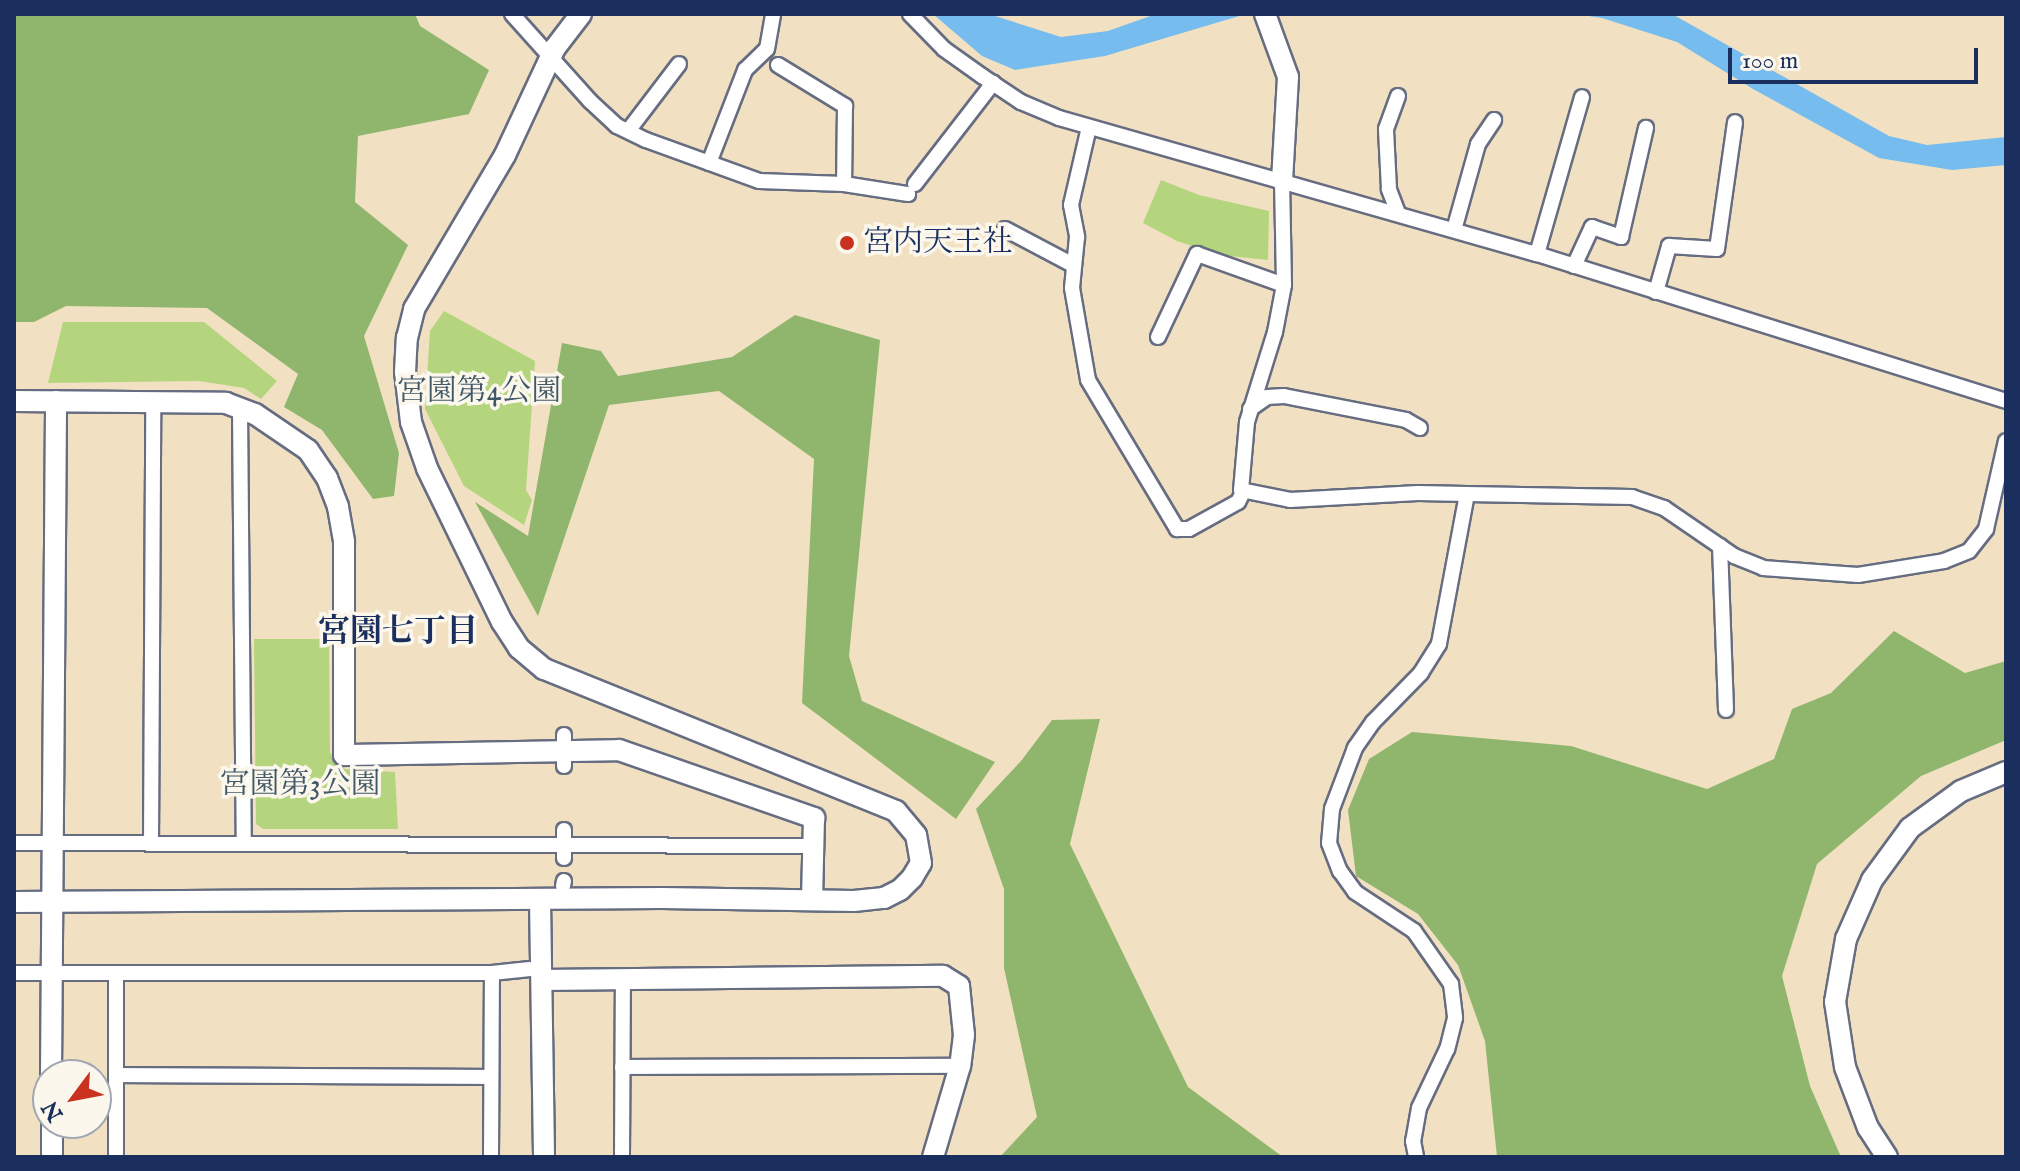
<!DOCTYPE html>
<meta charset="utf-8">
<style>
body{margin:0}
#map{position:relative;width:2020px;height:1171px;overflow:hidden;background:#f1e1c2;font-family:"IM FELL English","Noto Serif JP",serif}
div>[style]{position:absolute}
.green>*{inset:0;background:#b4d57d}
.forest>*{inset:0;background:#8fb66c}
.water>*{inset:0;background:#77bcee}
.roads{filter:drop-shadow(2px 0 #666d81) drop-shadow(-2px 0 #666d81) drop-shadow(0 2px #666d81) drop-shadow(0 -2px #666d81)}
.street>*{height:14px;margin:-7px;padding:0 7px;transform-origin:7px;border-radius:7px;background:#fff}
.secondary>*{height:20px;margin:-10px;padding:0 10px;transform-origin:10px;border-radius:10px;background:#fff}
.dots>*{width:22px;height:22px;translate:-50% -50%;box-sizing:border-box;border:4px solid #fbf7ec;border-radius:50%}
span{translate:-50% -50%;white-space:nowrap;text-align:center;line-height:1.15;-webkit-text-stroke:7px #fbf7ec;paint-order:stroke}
.poi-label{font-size:30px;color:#1b2f5e}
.left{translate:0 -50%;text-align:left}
.park-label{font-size:30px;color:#415866}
.neighbourhood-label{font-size:32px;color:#1b2f5e;font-weight:700}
.frame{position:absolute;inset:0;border:16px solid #1b2f5e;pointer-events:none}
.north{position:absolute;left:32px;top:1059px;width:80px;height:80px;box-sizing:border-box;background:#fbf7ec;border:2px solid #a1a7b3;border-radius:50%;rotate:238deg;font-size:22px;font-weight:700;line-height:32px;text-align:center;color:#1b2f5e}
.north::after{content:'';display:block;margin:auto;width:28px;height:36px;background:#c8321e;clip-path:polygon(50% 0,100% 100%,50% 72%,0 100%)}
.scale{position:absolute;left:1728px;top:48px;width:250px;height:36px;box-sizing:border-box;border:4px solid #1b2f5e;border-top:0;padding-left:10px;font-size:24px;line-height:28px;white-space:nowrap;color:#1b2f5e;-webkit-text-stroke:6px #fbf7ec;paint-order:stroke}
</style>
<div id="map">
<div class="green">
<div style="clip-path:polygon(1161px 180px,1199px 195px,1269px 211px,1268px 260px,1220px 255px,1177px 241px,1143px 223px)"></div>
<div style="clip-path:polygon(444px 311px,535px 361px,526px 490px,532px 500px,524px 525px,464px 486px,425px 409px,430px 331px)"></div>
<div style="clip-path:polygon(63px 322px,204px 322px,277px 381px,261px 399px,244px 388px,199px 381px,48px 383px)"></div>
<div style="clip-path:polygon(254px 639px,329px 639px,330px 753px,345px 769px,395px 772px,398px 829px,263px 829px,256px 824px)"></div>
</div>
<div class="forest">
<div style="clip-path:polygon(14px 14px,415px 14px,420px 26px,489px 70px,469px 114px,358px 136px,355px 202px,408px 245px,364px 336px,399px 453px,394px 496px,373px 499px,322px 430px,284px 407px,298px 374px,207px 308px,66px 306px,34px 322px,14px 322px)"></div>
<div style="clip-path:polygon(795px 315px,880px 340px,849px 656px,862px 701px,995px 762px,956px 819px,802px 703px,814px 459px,719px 391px,609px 405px,538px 616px,475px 502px,528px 536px,562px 343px,601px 351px,618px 376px,732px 357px)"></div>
<div style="clip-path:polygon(1894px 631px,1965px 673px,2006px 661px,2006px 740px,1921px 776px,1817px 864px,1782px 976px,1810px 1086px,1841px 1157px,1497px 1157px,1485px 1041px,1458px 965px,1418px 914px,1356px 876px,1348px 810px,1369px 759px,1412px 732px,1571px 746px,1707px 789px,1774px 759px,1792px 709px,1831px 693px)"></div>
<div style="clip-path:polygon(1100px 719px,1070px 844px,1188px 1087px,1283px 1157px,1000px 1157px,1037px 1117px,1004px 968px,1004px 889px,976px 809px,1021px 761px,1052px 720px)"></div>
</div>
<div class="water">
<div style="clip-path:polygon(933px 14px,989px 14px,1061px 37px,1108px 31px,1156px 14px,1246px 14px,1105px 56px,1015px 70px,982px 56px)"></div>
<div style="clip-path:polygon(1575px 14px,1672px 14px,1889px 136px,1927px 145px,2006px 137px,2006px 165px,1952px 170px,1879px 158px,1753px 89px,1677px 42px,1602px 18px)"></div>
</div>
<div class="roads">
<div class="street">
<div style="left:512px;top:14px;width:117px;rotate:48.1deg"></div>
<div style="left:590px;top:101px;width:37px;rotate:43deg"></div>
<div style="left:617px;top:126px;width:32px;rotate:26deg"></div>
<div style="left:646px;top:140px;width:120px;rotate:19.9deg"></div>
<div style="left:759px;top:181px;width:85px;rotate:2deg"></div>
<div style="left:844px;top:184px;width:65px;rotate:8.9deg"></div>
<div style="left:910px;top:14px;width:49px;rotate:45.8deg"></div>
<div style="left:944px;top:49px;width:47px;rotate:35.4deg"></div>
<div style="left:982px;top:76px;width:47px;rotate:33.7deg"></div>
<div style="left:1021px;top:102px;width:41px;rotate:22.8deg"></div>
<div style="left:1059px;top:118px;width:497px;rotate:15.9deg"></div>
<div style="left:1537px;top:254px;width:491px;rotate:17.4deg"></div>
<div style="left:778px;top:65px;width:79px;rotate:31.5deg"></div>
<div style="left:845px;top:106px;width:78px;rotate:90.7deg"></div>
<div style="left:1089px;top:127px;width:80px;rotate:103deg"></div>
<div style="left:1071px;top:205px;width:33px;rotate:79deg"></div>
<div style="left:1077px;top:237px;width:51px;rotate:95.6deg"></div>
<div style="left:1072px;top:288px;width:93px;rotate:80.1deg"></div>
<div style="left:1088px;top:380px;width:174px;rotate:59.1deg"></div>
<div style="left:1177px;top:529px;width:12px"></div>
<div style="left:1189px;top:529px;width:56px;rotate:-28.9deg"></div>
<div style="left:1238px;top:502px;width:11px;rotate:-63deg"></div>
<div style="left:628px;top:131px;width:84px;rotate:-52.7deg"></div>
<div style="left:709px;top:163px;width:100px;rotate:-68.8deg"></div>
<div style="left:745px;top:70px;width:30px;rotate:-44deg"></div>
<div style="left:767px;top:49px;width:36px;rotate:-80deg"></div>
<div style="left:1282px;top:180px;width:105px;rotate:88.9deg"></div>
<div style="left:1284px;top:285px;width:48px;rotate:100.8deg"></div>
<div style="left:1275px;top:332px;width:94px;rotate:107.3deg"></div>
<div style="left:1247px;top:422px;width:68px;rotate:95deg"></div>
<div style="left:1241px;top:490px;width:50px;rotate:11.5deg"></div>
<div style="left:1290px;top:500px;width:128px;rotate:-3.1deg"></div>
<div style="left:1418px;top:493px;width:49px;rotate:1.2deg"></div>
<div style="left:1467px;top:494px;width:153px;rotate:100.6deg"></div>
<div style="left:1439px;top:644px;width:34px;rotate:122deg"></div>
<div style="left:1421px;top:673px;width:69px;rotate:134.4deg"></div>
<div style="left:1373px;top:722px;width:32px;rotate:125deg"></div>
<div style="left:1355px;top:748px;width:65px;rotate:110.7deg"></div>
<div style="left:1332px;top:809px;width:34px;rotate:95deg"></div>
<div style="left:1329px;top:843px;width:30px;rotate:69deg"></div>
<div style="left:1340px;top:871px;width:26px;rotate:54deg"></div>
<div style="left:1355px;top:892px;width:71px;rotate:33.5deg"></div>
<div style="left:1414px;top:931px;width:65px;rotate:55.1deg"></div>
<div style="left:1451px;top:984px;width:34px;rotate:83deg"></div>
<div style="left:1455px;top:1018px;width:32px;rotate:104deg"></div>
<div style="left:1447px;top:1049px;width:65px;rotate:115.4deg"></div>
<div style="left:1419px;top:1108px;width:34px;rotate:100deg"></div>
<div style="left:1413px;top:1141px;width:16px;rotate:79deg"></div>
<div style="left:915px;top:184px;width:128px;rotate:-52.3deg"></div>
<div style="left:1398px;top:213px;width:26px;rotate:-111deg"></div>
<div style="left:1389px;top:189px;width:60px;rotate:-92.9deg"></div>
<div style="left:1386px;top:129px;width:35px;rotate:-70deg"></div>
<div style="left:1005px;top:229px;width:77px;rotate:27.9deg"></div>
<div style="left:1454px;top:230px;width:89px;rotate:-74.4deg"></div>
<div style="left:1478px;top:144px;width:29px;rotate:-56deg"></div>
<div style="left:1537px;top:254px;width:163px;rotate:-74deg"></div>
<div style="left:1574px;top:266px;width:43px;rotate:-65.2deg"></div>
<div style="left:1592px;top:227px;width:31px;rotate:19deg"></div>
<div style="left:1621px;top:237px;width:112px;rotate:-77.1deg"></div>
<div style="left:1656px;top:292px;width:48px;rotate:-74.2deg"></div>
<div style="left:1669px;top:246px;width:48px;rotate:3.6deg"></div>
<div style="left:1717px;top:249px;width:128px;rotate:-81.9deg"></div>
<div style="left:1158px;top:337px;width:92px;rotate:-64.8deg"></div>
<div style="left:1197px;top:254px;width:92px;rotate:19.6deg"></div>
<div style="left:240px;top:409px;width:435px;rotate:89.5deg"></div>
<div style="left:1250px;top:409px;width:21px;rotate:-35deg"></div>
<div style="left:1267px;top:397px;width:17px;rotate:-3deg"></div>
<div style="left:1284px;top:396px;width:124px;rotate:11.1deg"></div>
<div style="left:1406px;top:420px;width:16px;rotate:30deg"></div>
<div style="left:1467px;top:494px;width:165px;rotate:1deg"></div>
<div style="left:1632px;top:497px;width:34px;rotate:19deg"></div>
<div style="left:1664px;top:508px;width:85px;rotate:34.4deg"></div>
<div style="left:1734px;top:556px;width:31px;rotate:22deg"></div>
<div style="left:1763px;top:568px;width:95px;rotate:4.2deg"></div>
<div style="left:1858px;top:575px;width:87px;rotate:-9.2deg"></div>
<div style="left:1944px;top:561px;width:27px;rotate:-22deg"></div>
<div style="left:1969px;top:551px;width:28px;rotate:-52deg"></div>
<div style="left:1986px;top:529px;width:90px;rotate:-77.2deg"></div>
<div style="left:1720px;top:546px;width:164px;rotate:87.9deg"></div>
<div style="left:564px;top:766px;width:31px;rotate:-90deg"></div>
<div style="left:564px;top:830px;width:28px;rotate:90deg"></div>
<div style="left:14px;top:843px;width:799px;rotate:0.22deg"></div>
<div style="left:151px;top:844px;width:443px;rotate:-89.7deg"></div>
<div style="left:563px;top:886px;width:5px;rotate:-79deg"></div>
<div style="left:14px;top:973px;width:478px"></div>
<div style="left:492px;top:973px;width:38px;rotate:-6deg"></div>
<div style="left:116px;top:973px;width:184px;rotate:90deg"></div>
<div style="left:622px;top:1067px;width:338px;rotate:-0.2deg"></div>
<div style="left:116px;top:1075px;width:375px;rotate:0.3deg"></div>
<div style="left:491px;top:1157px;width:184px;rotate:-89.7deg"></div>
<div style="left:622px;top:1157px;width:178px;rotate:-89.7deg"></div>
</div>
<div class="secondary">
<div style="left:1265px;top:14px;width:67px;rotate:69.9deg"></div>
<div style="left:1288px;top:77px;width:103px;rotate:93.3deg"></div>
<div style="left:14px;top:401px;width:212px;rotate:0.5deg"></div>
<div style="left:226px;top:403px;width:31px;rotate:21deg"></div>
<div style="left:255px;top:414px;width:64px;rotate:34.2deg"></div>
<div style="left:308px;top:450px;width:34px;rotate:56deg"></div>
<div style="left:327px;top:478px;width:31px;rotate:69deg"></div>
<div style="left:338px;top:507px;width:36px;rotate:80deg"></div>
<div style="left:344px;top:542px;width:213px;rotate:90deg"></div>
<div style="left:344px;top:755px;width:275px;rotate:-1deg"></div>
<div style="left:619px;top:750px;width:207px;rotate:19.2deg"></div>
<div style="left:814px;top:818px;width:82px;rotate:91.4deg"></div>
<div style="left:540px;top:900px;width:257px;rotate:89.1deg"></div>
<div style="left:14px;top:902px;width:648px;rotate:-0.35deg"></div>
<div style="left:662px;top:898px;width:192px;rotate:0.9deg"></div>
<div style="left:854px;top:901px;width:30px;rotate:-6deg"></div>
<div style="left:884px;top:898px;width:18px;rotate:-27deg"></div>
<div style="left:900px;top:890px;width:17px;rotate:-45deg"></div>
<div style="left:912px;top:878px;width:17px;rotate:-59deg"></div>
<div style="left:921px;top:863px;width:28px;rotate:-100deg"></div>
<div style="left:916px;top:835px;width:31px;rotate:-130deg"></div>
<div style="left:896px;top:811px;width:380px;rotate:-158deg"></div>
<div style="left:544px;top:669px;width:33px;rotate:-140deg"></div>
<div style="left:519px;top:648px;width:31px;rotate:-123deg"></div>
<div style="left:502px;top:622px;width:171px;rotate:-116deg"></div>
<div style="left:427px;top:468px;width:49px;rotate:-109.2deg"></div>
<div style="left:411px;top:422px;width:50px;rotate:-96.8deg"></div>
<div style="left:405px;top:372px;width:34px;rotate:-87deg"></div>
<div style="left:407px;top:338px;width:30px;rotate:-76deg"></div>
<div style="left:414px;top:309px;width:179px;rotate:-59.4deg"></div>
<div style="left:505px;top:155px;width:118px;rotate:-65deg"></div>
<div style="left:555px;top:48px;width:43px;rotate:-52.6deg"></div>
<div style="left:542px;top:980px;width:401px;rotate:-0.6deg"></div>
<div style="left:943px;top:976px;width:19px;rotate:32deg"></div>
<div style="left:959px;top:986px;width:49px;rotate:84.2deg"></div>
<div style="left:964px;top:1035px;width:31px;rotate:97deg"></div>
<div style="left:960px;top:1066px;width:95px;rotate:106.5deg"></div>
<div style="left:51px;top:1075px;width:674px;rotate:-89.57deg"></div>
<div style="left:52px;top:1123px;width:34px;rotate:90deg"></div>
<div style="left:1887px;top:1157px;width:35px;rotate:-123deg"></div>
<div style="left:1868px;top:1128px;width:65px;rotate:-110.7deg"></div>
<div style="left:1845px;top:1067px;width:66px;rotate:-98.7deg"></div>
<div style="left:1835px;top:1002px;width:64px;rotate:-80.1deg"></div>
<div style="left:1846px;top:939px;width:64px;rotate:-66.2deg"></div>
<div style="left:1872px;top:880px;width:64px;rotate:-53.8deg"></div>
<div style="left:1910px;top:828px;width:63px;rotate:-36deg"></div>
<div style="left:1961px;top:791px;width:49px;rotate:-22.9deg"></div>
</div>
</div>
<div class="dots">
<div style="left:847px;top:243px;background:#c8321e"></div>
</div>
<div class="poi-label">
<span class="left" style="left:863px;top:243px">宮内天王社</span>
</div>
<div class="park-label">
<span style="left:479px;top:392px">宮園第4公園</span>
<span style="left:300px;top:785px">宮園第3公園</span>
</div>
<div class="neighbourhood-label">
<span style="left:398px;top:633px">宮園七丁目</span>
</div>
<div class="frame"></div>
<div class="north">N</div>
<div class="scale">100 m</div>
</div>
